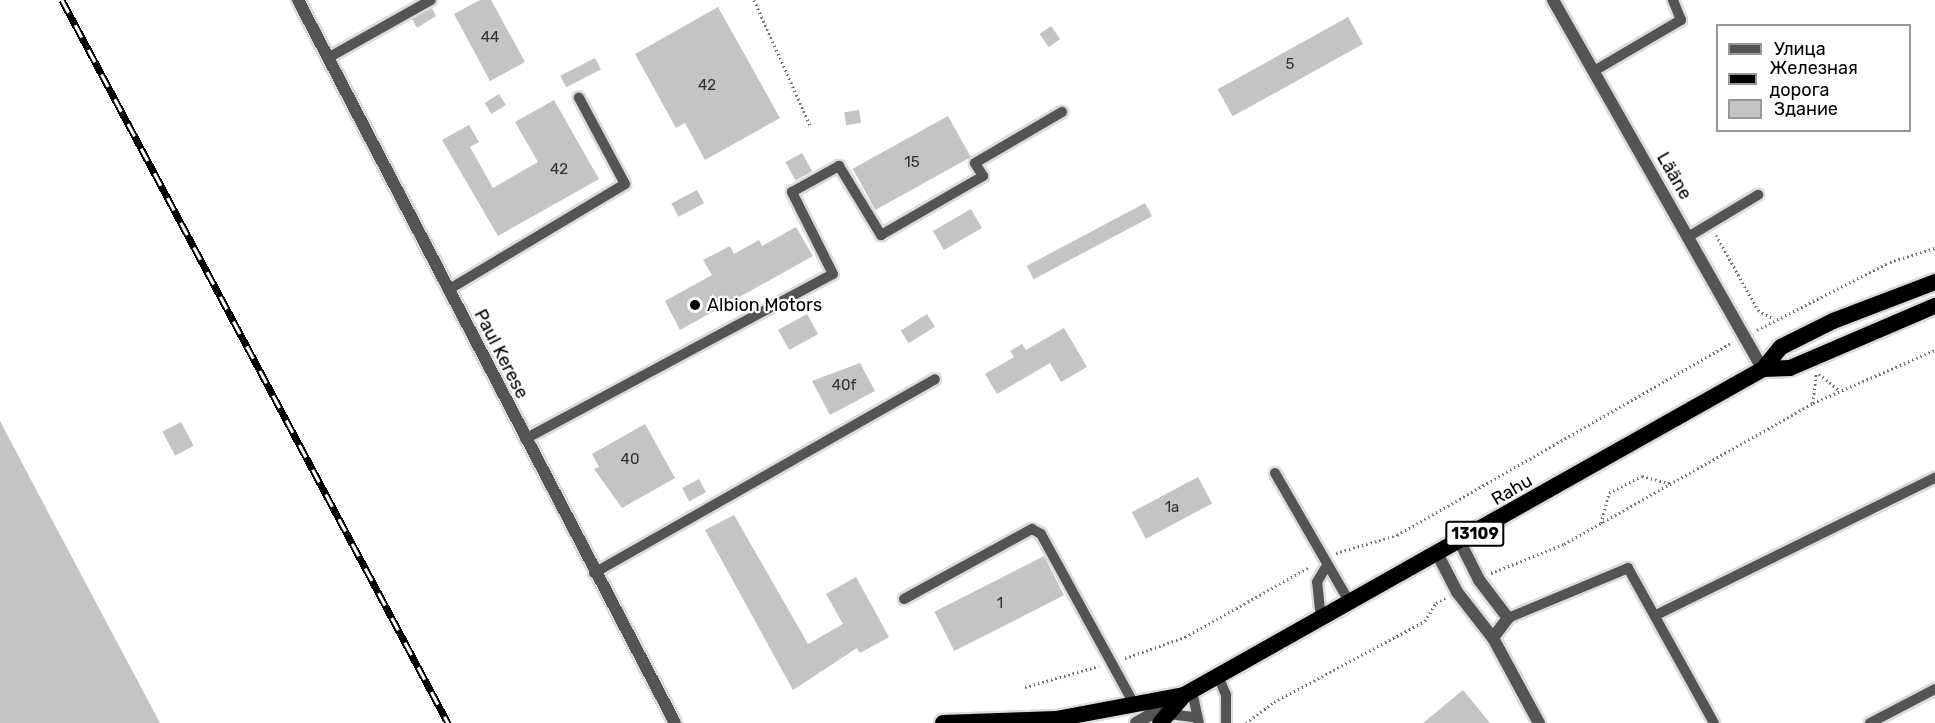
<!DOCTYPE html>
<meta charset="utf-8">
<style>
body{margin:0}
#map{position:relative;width:1935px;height:723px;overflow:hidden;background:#fff;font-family:Rubik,sans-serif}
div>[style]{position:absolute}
.building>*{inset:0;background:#c4c4c4;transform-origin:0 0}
.path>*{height:3px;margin-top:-1.5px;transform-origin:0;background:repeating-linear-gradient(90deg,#767676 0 1.5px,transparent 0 4.5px)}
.roads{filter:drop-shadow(2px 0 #dbdbdb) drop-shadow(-2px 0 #dbdbdb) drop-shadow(0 2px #dbdbdb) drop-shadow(0 -2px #dbdbdb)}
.service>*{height:10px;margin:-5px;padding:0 5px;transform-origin:5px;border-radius:5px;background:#545454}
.minor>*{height:12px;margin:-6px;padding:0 6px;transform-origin:6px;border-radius:6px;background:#545454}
.tertiary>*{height:12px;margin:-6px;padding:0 6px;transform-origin:6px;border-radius:6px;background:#545454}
.trunk>*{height:16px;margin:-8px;padding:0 8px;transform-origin:8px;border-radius:8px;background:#000}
.rail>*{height:7px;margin-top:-3.5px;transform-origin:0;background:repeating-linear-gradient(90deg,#fff 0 14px,#000 0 28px);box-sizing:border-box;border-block:2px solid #000}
.dots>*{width:16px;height:16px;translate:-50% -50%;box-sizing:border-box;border:3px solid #fff;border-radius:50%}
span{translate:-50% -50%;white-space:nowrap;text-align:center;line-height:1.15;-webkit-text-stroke:4.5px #fff;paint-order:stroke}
.number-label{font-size:15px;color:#313131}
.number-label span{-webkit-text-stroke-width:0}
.shield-label span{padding:2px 4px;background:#fff;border:2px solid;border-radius:4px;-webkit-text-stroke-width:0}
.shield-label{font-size:16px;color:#000;font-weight:700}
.street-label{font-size:18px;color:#000}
.poi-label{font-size:18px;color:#000}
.left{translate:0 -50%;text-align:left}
.legend{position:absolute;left:1716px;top:24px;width:195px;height:108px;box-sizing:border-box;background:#fff;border:2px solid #999;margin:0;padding:8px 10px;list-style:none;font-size:18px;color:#000}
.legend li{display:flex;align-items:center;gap:12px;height:30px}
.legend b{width:30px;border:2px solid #999}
</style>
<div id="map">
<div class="building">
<div style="clip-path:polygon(480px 0,491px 0,525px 62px,490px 81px,454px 14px)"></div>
<div style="clip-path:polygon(718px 7px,780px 118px,705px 160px,685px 123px,676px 128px,635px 54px)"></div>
<div style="clip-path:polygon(432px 8px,436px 16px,417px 28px,412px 19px)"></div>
<div style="left:1348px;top:17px;width:31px;height:149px;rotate:61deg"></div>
<div style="left:1051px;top:26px;width:16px;height:14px;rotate:55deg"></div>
<div style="left:595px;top:58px;width:13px;height:39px;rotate:63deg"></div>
<div style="left:499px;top:94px;width:13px;height:17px;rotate:58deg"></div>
<div style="clip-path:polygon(554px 100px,599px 179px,498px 236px,442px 140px,469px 125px,479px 142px,470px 147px,493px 188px,538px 162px,515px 122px)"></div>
<div style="left:859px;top:110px;width:13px;height:15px;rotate:81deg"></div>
<div style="left:948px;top:116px;width:47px;height:109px;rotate:61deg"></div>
<div style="left:802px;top:153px;width:21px;height:19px;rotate:61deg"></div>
<div style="left:697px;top:190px;width:15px;height:29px;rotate:62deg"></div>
<div style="left:1145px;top:203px;width:15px;height:134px;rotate:62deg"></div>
<div style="left:971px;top:209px;width:22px;height:44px;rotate:60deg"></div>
<div style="clip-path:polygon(796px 227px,813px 256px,680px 330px,665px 301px,712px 275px,703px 260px,730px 246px,734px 254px,759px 240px,762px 246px)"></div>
<div style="left:807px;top:314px;width:23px;height:33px;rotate:61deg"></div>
<div style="left:927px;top:314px;width:15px;height:31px;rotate:58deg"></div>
<div style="clip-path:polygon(1064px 328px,1087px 367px,1061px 382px,1050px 363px,997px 394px,985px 374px,1014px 357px,1010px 351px,1022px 344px,1026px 350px)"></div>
<div style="clip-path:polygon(860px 363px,875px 391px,830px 415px,812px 381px)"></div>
<div style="clip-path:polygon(0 421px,50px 516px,160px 723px,0 723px)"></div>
<div style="left:181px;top:422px;width:27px;height:21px;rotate:62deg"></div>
<div style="clip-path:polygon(645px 424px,675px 478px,622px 508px,594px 469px,599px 467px,592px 454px)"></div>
<div style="left:1198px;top:477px;width:30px;height:75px;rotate:62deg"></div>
<div style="left:699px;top:479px;width:15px;height:19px;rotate:62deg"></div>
<div style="clip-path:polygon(734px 515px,808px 644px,843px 624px,826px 594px,856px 577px,889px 637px,860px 653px,857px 648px,793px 690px,705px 530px)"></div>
<div style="left:1044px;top:556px;width:44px;height:123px;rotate:63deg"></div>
<div style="clip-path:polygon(1463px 690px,1490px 723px,1423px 723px)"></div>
</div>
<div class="path">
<div style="left:754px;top:0;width:137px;rotate:65.9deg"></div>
<div style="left:1716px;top:235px;width:86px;rotate:60.8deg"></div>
<div style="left:1758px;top:310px;width:18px;rotate:29deg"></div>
<div style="left:1757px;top:330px;width:149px;rotate:-27.1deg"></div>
<div style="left:1890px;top:262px;width:47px;rotate:-17.3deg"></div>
<div style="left:1819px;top:374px;width:26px;rotate:39deg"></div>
<div style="left:1813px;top:403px;width:29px;rotate:-84deg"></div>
<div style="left:1601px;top:523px;width:31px;rotate:-75deg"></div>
<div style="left:1609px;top:493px;width:37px;rotate:-27deg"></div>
<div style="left:1642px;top:476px;width:31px;rotate:15deg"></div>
<div style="left:1336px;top:553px;width:64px;rotate:-16.4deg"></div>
<div style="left:1397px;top:535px;width:387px;rotate:-29.9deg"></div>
<div style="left:1491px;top:573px;width:79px;rotate:-21.7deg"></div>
<div style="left:1564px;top:544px;width:286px;rotate:-29.5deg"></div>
<div style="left:1813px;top:403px;width:133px;rotate:-23.5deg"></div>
<div style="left:1125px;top:658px;width:64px;rotate:-19.3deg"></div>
<div style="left:1185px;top:637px;width:142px;rotate:-29.4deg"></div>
<div style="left:1025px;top:687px;width:77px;rotate:-15.8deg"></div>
<div style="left:1246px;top:723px;width:35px;rotate:-37deg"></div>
<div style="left:1274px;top:702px;width:171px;rotate:-28.2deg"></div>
<div style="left:1425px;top:621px;width:21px;rotate:-59deg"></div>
<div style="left:1436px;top:603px;width:11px;rotate:-27deg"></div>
</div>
<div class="roads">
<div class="service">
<div style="left:328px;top:58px;width:118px;rotate:-29.4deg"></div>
<div style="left:1594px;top:71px;width:101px;rotate:-30.4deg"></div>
<div style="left:1681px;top:20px;width:22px;rotate:-112deg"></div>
<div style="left:1688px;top:237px;width:82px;rotate:-31deg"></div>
<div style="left:448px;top:290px;width:206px;rotate:-30.9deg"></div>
<div style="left:625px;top:184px;width:98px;rotate:-118.1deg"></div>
<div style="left:525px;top:439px;width:349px;rotate:-28.2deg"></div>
<div style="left:833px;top:274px;width:92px;rotate:-116.6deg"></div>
<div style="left:792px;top:192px;width:54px;rotate:-29deg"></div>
<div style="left:839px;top:166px;width:81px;rotate:58.7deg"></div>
<div style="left:881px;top:235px;width:118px;rotate:-30deg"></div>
<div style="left:983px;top:176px;width:15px;rotate:-122deg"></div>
<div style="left:975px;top:163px;width:101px;rotate:-30.4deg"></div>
<div style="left:1275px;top:473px;width:150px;rotate:60deg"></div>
<div style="left:594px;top:573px;width:392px;rotate:-29.6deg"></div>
<div style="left:904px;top:599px;width:146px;rotate:-28.7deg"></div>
<div style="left:1032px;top:529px;width:10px;rotate:29deg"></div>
<div style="left:1041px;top:534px;width:194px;rotate:61.3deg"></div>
<div style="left:1656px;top:615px;width:311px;rotate:-26.2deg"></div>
<div style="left:1508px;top:618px;width:130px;rotate:-22.6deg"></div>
<div style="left:1628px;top:568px;width:177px;rotate:61deg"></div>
<div style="left:1321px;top:619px;width:37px;rotate:-96deg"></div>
<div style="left:1317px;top:582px;width:17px;rotate:-59deg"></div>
<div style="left:1218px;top:676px;width:21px;rotate:67deg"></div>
<div style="left:1226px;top:695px;width:28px;rotate:90deg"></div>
<div style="left:1192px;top:691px;width:33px;rotate:78deg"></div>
<div style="left:1169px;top:714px;width:26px;rotate:7deg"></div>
<div style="left:1870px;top:723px;width:73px;rotate:-27.6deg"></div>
</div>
<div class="minor">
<div style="left:298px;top:0;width:815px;rotate:62.46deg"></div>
<div style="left:1553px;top:0;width:425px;rotate:60.4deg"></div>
<div style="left:1460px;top:542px;width:42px;rotate:63.4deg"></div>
<div style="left:1479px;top:580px;width:48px;rotate:52.7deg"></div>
<div style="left:1508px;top:618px;width:25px;rotate:127deg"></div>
<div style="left:1438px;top:555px;width:42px;rotate:62.8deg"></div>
<div style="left:1457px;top:592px;width:58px;rotate:52deg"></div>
<div style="left:1493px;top:638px;width:97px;rotate:61.6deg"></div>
</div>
<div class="tertiary">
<div style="left:1136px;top:723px;width:46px;rotate:-29.9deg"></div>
</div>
<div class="trunk">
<div style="left:1763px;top:369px;width:27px;rotate:-2deg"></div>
<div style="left:1790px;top:368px;width:158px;rotate:-23.2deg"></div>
<div style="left:943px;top:723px;width:113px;rotate:-2deg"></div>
<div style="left:1056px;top:719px;width:130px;rotate:-10.6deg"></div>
<div style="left:1184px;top:695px;width:664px;rotate:-29.38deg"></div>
<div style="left:1763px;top:369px;width:28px;rotate:-51deg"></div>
<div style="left:1781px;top:347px;width:58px;rotate:-26.6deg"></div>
<div style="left:1833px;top:321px;width:109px;rotate:-20.9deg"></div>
<div style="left:1160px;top:723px;width:37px;rotate:-49deg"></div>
</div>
</div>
<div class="rail">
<div style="left:62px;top:0;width:820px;rotate:61.9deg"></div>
</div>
<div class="dots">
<div style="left:695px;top:305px;background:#000"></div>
</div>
<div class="number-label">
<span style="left:490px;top:38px">44</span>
<span style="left:1290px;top:65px">5</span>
<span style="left:707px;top:86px">42</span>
<span style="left:912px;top:163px">15</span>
<span style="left:559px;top:170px">42</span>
<span style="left:844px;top:386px">40f</span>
<span style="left:630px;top:460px">40</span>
<span style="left:1172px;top:508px">1a</span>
<span style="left:1000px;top:604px">1</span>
</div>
<div class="shield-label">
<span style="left:1475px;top:534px">13109</span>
</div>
<div class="street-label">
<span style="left:1674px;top:176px;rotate:60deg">Lääne</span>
<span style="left:501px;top:354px;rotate:63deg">Paul Kerese</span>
<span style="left:1512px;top:490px;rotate:-30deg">Rahu</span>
</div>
<div class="poi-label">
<span class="left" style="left:707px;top:305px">Albion Motors</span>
</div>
<ul class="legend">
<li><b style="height:8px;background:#545454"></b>Улица</li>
<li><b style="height:8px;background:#000"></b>Железная дорога</li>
<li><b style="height:16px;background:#c4c4c4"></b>Здание</li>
</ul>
</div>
